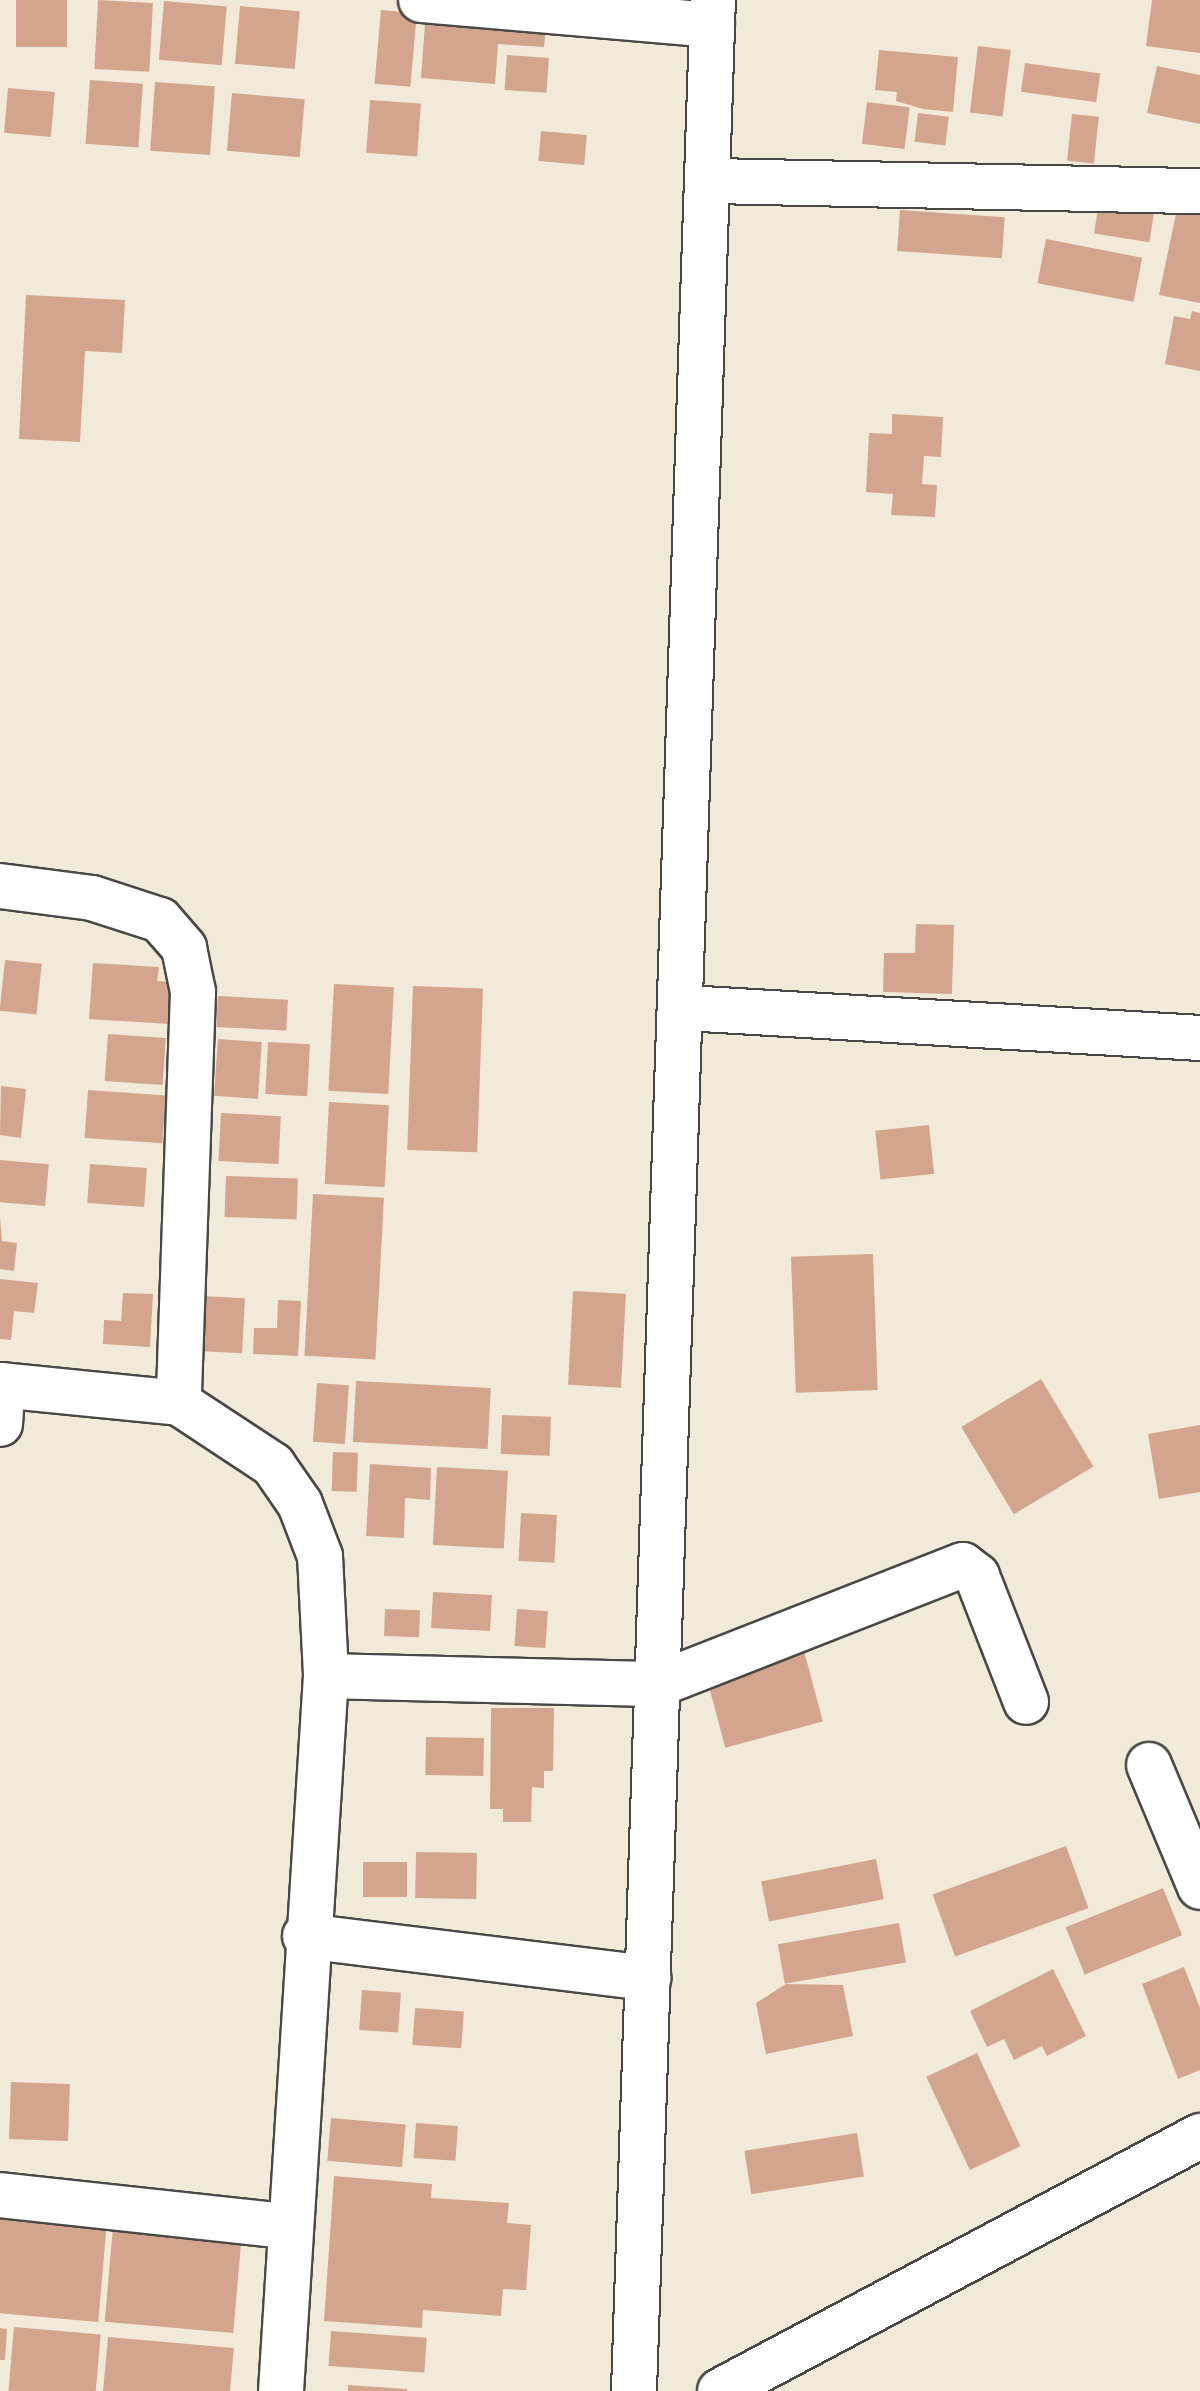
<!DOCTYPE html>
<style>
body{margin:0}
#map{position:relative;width:1200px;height:2391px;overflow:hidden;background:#f2ead8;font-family:"Libre Bodoni",serif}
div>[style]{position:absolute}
.building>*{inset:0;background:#d3a58e;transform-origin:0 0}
.roads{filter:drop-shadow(2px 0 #494845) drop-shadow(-2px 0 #494845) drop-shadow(0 2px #494845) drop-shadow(0 -2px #494845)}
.minor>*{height:44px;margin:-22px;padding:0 22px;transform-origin:22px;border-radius:22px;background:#fff}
.major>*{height:44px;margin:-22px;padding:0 22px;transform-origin:22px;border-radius:22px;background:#fff}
span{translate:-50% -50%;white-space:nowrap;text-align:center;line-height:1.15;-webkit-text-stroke:6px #f6f6f2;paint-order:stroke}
</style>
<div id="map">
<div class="building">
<div style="left:16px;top:0;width:51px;height:47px"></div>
<div style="left:98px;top:0;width:55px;height:69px;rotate:3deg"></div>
<div style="clip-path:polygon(1152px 0,1200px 0,1200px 53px,1146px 46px)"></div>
<div style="left:164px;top:1px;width:63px;height:59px;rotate:5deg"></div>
<div style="left:240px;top:6px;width:60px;height:58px;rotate:5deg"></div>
<div style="clip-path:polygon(426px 9px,547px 18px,544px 47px,498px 44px,495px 84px,421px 78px)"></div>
<div style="left:381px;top:10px;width:36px;height:74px;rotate:5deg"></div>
<div style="left:978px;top:46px;width:33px;height:67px;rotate:7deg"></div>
<div style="clip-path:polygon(879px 50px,958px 57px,953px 112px,923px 109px,896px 101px,897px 92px,875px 90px)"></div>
<div style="left:507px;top:55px;width:42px;height:35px;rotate:4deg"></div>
<div style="left:1025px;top:63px;width:76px;height:29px;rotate:8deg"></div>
<div style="clip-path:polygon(1157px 66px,1200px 75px,1200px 124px,1147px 113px)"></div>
<div style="left:90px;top:80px;width:53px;height:64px;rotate:4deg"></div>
<div style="left:155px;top:82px;width:60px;height:69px;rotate:4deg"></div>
<div style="left:8px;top:88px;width:47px;height:45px;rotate:5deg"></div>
<div style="left:232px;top:93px;width:73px;height:58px;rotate:5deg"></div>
<div style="left:370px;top:100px;width:51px;height:53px;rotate:4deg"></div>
<div style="left:867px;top:102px;width:43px;height:42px;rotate:7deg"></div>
<div style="left:918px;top:113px;width:31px;height:29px;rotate:7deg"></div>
<div style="left:1072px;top:114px;width:27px;height:47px;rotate:6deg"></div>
<div style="left:541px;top:131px;width:46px;height:30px;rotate:5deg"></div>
<div style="left:1100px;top:196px;width:56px;height:38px;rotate:9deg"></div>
<div style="clip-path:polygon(1178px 204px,1200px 209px,1200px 303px,1159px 295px)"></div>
<div style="left:900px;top:210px;width:105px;height:41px;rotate:4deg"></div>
<div style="left:1046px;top:239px;width:98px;height:45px;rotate:11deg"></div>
<div style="clip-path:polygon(26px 295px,125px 300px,122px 353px,85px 351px,80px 442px,19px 439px)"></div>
<div style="clip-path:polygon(1192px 311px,1200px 313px,1200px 371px,1165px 364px,1174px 316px,1190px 319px)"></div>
<div style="clip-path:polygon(892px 414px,943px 417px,941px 457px,924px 456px,922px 484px,937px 485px,935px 517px,891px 515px,893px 494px,866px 492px,869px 433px,892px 434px)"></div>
<div style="clip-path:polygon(916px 924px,954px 925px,952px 994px,883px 992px,884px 953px,915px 953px)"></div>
<div style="left:5px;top:960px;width:37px;height:51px;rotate:6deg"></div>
<div style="clip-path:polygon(93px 963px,159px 967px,157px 981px,171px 982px,169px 1024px,89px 1019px)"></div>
<div style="left:334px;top:984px;width:60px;height:107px;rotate:3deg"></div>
<div style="left:413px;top:986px;width:70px;height:164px;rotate:2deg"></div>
<div style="left:218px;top:996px;width:70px;height:31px;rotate:3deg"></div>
<div style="left:108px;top:1034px;width:58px;height:47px;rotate:4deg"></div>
<div style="left:218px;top:1039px;width:44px;height:57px;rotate:4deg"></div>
<div style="left:268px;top:1042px;width:42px;height:52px;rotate:3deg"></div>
<div style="clip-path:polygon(1px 1086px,26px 1089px,21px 1138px,0 1135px)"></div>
<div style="left:88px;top:1090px;width:78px;height:48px;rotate:4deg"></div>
<div style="left:329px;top:1102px;width:60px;height:82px;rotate:3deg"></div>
<div style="left:221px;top:1113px;width:60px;height:48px;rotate:3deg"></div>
<div style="left:929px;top:1125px;width:49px;height:54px;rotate:84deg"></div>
<div style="left:0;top:1160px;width:49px;height:42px;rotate:5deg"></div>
<div style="left:90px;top:1164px;width:57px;height:39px;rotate:4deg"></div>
<div style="left:226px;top:1176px;width:72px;height:41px;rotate:2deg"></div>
<div style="left:313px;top:1194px;width:71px;height:162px;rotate:3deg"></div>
<div style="clip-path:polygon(0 1217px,2px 1241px,17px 1243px,14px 1271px,0 1269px)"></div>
<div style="left:873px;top:1254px;width:136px;height:82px;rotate:88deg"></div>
<div style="clip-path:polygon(0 1279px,38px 1283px,34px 1313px,14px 1311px,11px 1340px,0 1339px)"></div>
<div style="left:573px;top:1291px;width:53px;height:94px;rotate:3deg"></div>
<div style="clip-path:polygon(123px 1293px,153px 1294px,150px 1347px,103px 1344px,104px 1320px,121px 1321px)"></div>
<div style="left:202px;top:1296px;width:43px;height:55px;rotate:3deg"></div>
<div style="clip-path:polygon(278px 1300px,301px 1301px,298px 1356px,253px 1354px,254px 1328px,277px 1328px)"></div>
<div style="left:1041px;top:1379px;width:102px;height:93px;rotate:59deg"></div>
<div style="left:356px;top:1381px;width:135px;height:61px;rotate:3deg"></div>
<div style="left:317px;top:1383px;width:32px;height:59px;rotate:4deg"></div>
<div style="left:502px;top:1415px;width:49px;height:39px;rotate:2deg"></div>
<div style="clip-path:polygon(1200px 1425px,1200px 1492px,1159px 1499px,1148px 1434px)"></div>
<div style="left:333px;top:1452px;width:25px;height:39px;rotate:2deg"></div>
<div style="clip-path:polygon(370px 1464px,431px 1468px,430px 1500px,405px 1498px,404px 1538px,366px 1536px)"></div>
<div style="left:437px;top:1467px;width:71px;height:78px;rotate:3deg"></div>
<div style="left:521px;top:1513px;width:36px;height:48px;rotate:3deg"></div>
<div style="left:433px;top:1592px;width:59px;height:36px;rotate:3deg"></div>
<div style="left:385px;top:1609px;width:35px;height:27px;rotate:2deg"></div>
<div style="left:517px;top:1609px;width:31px;height:37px;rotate:4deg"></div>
<div style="left:804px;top:1651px;width:73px;height:101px;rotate:75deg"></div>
<div style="clip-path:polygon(491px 1708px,554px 1708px,553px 1771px,544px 1771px,544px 1788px,532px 1787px,531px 1822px,503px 1822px,503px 1809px,490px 1809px)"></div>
<div style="left:426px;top:1737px;width:58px;height:38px;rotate:1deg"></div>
<div style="left:1066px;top:1846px;width:66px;height:142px;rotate:70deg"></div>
<div style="left:416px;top:1852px;width:61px;height:46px;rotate:1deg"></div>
<div style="left:876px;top:1859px;width:41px;height:117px;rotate:79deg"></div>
<div style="left:363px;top:1862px;width:44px;height:35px"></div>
<div style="left:1163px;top:1888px;width:51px;height:105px;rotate:68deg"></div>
<div style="left:899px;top:1923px;width:40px;height:123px;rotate:80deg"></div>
<div style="clip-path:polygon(1184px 1967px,1200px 2008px,1200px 2070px,1178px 2079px,1142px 1984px)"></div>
<div style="clip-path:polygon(1053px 1969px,1086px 2036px,1047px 2056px,1042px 2046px,1014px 2060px,1004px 2039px,987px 2047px,970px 2011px)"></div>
<div style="clip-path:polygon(786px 1984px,843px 1985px,853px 2036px,766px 2054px,756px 2003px)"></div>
<div style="left:362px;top:1990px;width:39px;height:40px;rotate:4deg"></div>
<div style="left:415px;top:2008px;width:49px;height:37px;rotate:4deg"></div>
<div style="left:977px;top:2053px;width:103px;height:56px;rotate:65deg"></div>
<div style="left:11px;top:2082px;width:59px;height:57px;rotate:2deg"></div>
<div style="left:331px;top:2118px;width:75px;height:43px;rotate:5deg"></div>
<div style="left:416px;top:2123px;width:42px;height:35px;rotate:4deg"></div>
<div style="left:857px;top:2133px;width:44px;height:114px;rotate:81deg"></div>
<div style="clip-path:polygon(334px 2176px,432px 2184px,431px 2198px,509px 2203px,507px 2223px,531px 2225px,526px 2290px,503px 2289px,501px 2316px,423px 2310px,422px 2328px,324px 2321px)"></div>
<div style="left:0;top:2217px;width:107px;height:96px;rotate:5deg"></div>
<div style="left:113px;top:2227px;width:129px;height:95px;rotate:5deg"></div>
<div style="left:14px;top:2327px;width:87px;height:64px;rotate:5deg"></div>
<div style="clip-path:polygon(0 2328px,7px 2329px,5px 2360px,0 2360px)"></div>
<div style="left:331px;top:2331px;width:96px;height:35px;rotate:4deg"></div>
<div style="clip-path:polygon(108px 2337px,234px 2348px,230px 2391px,103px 2391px)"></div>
<div style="clip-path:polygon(348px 2385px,407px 2389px,407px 2391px,348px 2391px)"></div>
</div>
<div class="roads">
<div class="minor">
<div style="left:421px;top:0;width:292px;rotate:4.9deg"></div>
<div style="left:712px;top:181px;width:488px;rotate:1.2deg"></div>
<div style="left:0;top:886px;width:93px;rotate:7.4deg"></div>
<div style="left:92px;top:898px;width:71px;rotate:17.9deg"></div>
<div style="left:160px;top:920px;width:37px;rotate:49deg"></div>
<div style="left:184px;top:948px;width:45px;rotate:78.4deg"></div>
<div style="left:193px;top:992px;width:411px;rotate:92deg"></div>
<div style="left:685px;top:1008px;width:516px;rotate:3.33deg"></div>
<div style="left:0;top:1385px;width:180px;rotate:5.7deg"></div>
<div style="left:179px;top:1403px;width:113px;rotate:33.4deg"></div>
<div style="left:273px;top:1465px;width:47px;rotate:55.3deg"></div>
<div style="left:300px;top:1504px;width:56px;rotate:69deg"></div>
<div style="left:320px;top:1556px;width:120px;rotate:87.1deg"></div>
<div style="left:326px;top:1676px;width:716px;rotate:93.6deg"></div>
<div style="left:0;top:1424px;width:39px;rotate:-86deg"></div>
<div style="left:326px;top:1676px;width:333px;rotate:1.4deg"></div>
<div style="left:659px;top:1684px;width:326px;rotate:-21.4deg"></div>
<div style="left:963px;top:1565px;width:18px;rotate:38deg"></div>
<div style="left:977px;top:1576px;width:135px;rotate:68.7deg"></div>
<div style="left:1149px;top:1765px;width:132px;rotate:67.3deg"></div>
<div style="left:305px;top:1936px;width:346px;rotate:7deg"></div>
<div style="left:0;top:2195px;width:289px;rotate:6.2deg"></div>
<div style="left:720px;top:2391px;width:544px;rotate:-27.98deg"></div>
</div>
<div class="major">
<div style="left:634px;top:2391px;width:2392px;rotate:-88.11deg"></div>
</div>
</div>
</div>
